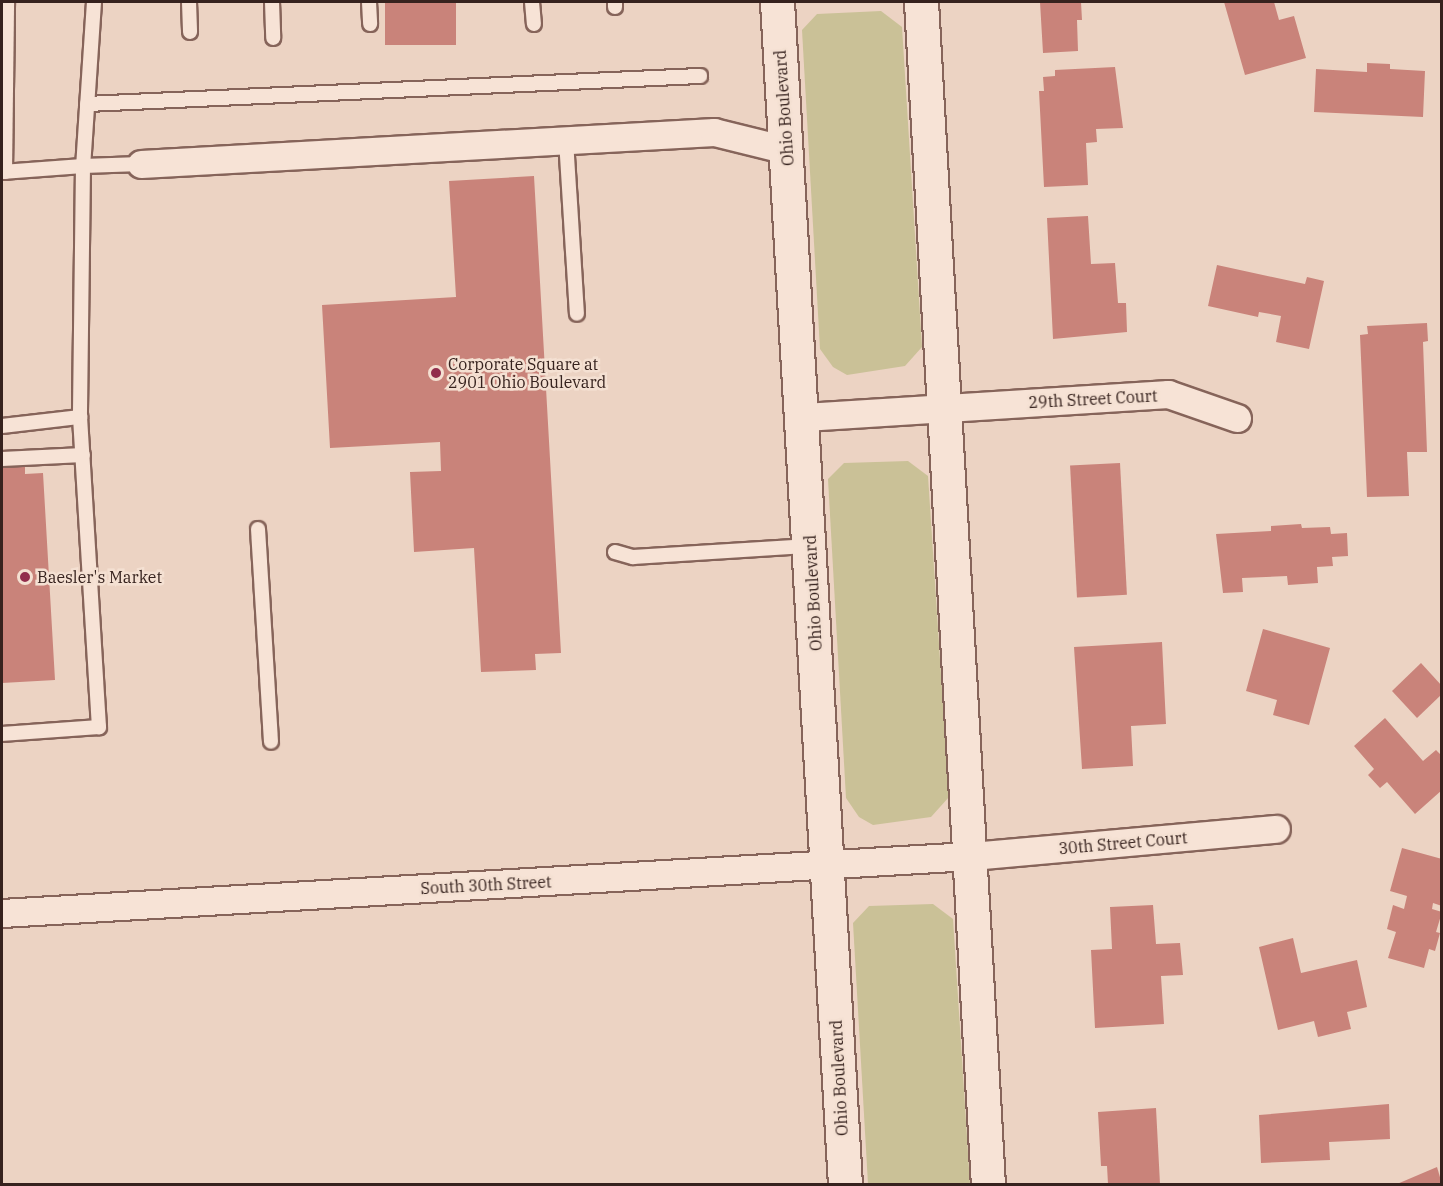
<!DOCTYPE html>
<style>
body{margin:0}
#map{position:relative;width:1443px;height:1186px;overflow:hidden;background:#ecd3c3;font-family:"IBM Plex Serif",serif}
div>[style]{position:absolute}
.green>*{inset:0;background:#cac197}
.building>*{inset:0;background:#c9837a;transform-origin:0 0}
.roads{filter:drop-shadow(2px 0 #86645a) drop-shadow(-2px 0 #86645a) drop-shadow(0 2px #86645a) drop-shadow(0 -2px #86645a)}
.service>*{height:14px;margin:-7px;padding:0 7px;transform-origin:7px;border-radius:7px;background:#f7e3d6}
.minor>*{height:27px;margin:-13.5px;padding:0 13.5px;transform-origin:13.5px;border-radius:13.5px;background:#f7e3d6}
.tertiary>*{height:33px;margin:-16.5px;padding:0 16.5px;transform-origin:16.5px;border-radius:16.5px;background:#f7e3d6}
.dots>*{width:16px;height:16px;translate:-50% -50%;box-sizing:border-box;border:3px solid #f4e0d2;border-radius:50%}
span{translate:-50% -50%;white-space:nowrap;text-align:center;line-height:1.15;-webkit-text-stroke:5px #f4e0d2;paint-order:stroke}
.street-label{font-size:16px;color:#36221e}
.poi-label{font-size:16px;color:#36221e}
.left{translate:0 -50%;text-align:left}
.frame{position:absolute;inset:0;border:3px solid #36221e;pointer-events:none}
</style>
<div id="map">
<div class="green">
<div style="clip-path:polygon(881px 11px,902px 27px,922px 347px,905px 366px,847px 375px,833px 367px,820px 349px,802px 30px,817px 14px)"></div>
<div style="clip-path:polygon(908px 461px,928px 476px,949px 797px,931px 817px,873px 825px,859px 817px,846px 798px,828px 479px,844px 463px)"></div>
<div style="clip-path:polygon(933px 904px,953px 919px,970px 1184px,868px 1184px,853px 923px,869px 906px)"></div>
</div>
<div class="building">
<div style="left:385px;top:2px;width:71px;height:43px"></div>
<div style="clip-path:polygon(1040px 2px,1081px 2px,1082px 20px,1077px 20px,1078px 51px,1043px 53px)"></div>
<div style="clip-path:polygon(1224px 2px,1274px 2px,1279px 20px,1294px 16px,1306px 58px,1245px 75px)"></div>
<div style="clip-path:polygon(1367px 63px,1390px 64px,1390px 69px,1425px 71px,1423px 117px,1314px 112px,1316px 69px,1367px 72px)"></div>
<div style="clip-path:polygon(1115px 67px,1123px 128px,1096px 129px,1097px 142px,1086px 143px,1088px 185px,1044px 187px,1039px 91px,1044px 91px,1043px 77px,1055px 76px,1055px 70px)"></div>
<div style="clip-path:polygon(534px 176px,561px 653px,535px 654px,536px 670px,481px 672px,474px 548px,414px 552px,410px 472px,441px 471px,440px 442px,330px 448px,322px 305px,456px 297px,449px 181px)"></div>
<div style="clip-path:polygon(1088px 216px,1091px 264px,1115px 263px,1118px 303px,1126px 303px,1127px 332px,1053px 339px,1047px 218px)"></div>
<div style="clip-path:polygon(1217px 265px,1305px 284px,1307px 277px,1324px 281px,1309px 349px,1276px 342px,1281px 316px,1259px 312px,1258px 317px,1208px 306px)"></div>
<div style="clip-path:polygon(1427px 323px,1428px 341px,1423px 342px,1427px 452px,1407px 452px,1409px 496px,1367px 497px,1360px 335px,1368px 334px,1367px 326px)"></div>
<div style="left:1120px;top:463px;width:132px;height:50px;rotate:87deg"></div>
<div style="clip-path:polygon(25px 465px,25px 474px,43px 473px,55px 680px,2px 683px,2px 466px)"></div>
<div style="clip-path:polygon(1301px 524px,1302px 528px,1330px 527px,1331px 534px,1347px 533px,1348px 556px,1332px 557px,1333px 566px,1317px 567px,1318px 583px,1288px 585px,1287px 576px,1242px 578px,1243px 592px,1223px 593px,1216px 534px,1271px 531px,1271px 526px)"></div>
<div style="clip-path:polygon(1263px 629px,1330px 648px,1309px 725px,1273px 715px,1277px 700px,1246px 691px)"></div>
<div style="clip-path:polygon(1162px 642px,1166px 724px,1131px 726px,1133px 766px,1082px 769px,1074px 647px)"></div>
<div style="clip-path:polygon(1421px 663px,1442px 686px,1442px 694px,1417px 718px,1392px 691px)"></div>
<div style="clip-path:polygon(1385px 718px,1423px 761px,1436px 750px,1442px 756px,1442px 790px,1415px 814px,1387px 782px,1380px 788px,1368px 775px,1374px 769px,1354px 746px)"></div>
<div style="clip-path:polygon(1402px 848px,1442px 859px,1442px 906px,1433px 903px,1432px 909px,1442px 912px,1436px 932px,1440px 933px,1435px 951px,1429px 949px,1424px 968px,1388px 958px,1396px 932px,1387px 929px,1393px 905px,1404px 909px,1407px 896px,1390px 891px)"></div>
<div style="clip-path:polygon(1153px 905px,1156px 944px,1180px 943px,1183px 975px,1161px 976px,1164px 1024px,1095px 1028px,1091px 950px,1112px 949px,1110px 907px)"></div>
<div style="clip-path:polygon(1293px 938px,1301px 973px,1357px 960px,1367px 1007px,1347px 1012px,1351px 1029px,1318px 1037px,1314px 1021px,1278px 1030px,1259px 947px)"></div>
<div style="clip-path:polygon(1389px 1104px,1390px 1139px,1329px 1142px,1330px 1160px,1261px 1163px,1259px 1115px)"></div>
<div style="clip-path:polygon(1156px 1108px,1160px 1184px,1108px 1184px,1107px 1166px,1101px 1166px,1098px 1112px)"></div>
<div style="clip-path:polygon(1437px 1167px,1442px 1184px,1397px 1184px)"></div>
</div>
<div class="roads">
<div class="service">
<div style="left:94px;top:2px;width:164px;rotate:93.8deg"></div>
<div style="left:83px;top:166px;width:58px;rotate:-2deg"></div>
<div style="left:189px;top:2px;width:30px;rotate:88deg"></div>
<div style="left:272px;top:2px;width:36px;rotate:88deg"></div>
<div style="left:369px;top:2px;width:22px;rotate:87deg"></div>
<div style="left:532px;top:2px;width:22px;rotate:85deg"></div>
<div style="left:615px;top:2px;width:5px;rotate:90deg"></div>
<div style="left:87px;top:104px;width:614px;rotate:-2.62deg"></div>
<div style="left:566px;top:140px;width:174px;rotate:86.4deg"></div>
<div style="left:2px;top:172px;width:81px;rotate:-4.2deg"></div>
<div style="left:83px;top:166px;width:251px;rotate:90.7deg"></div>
<div style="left:80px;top:417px;width:311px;rotate:86.5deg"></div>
<div style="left:99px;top:727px;width:97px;rotate:175.9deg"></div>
<div style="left:5px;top:172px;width:170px;rotate:-89.3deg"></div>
<div style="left:2px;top:426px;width:79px;rotate:-6.6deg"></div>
<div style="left:2px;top:459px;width:81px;rotate:-2.8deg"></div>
<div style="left:258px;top:529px;width:213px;rotate:86.5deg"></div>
<div style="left:615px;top:552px;width:19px;rotate:16deg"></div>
<div style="left:633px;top:557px;width:177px;rotate:-3.6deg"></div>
</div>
<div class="minor">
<div style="left:141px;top:164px;width:574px;rotate:-3.2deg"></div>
<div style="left:714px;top:132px;width:75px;rotate:13.9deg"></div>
<div style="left:804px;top:417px;width:365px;rotate:-3.6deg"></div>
<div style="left:1168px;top:394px;width:73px;rotate:19.2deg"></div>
<div style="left:2px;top:913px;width:971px;rotate:-3.37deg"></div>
<div style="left:971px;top:856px;width:306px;rotate:-5.1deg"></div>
</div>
<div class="tertiary">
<div style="left:777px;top:2px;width:1184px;rotate:86.71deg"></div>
<div style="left:921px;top:2px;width:1184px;rotate:86.76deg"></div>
</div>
</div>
<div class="dots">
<div style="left:436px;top:373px;background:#922d4c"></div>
<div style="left:25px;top:577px;background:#922d4c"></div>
</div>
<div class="street-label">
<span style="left:784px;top:108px;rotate:-94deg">Ohio Boulevard</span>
<span style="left:1093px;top:399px;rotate:-3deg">29th Street Court</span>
<span style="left:813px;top:593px;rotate:-93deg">Ohio Boulevard</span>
<span style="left:1123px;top:843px;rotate:-5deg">30th Street Court</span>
<span style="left:486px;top:885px;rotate:-3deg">South 30th Street</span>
<span style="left:839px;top:1078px;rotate:-93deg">Ohio Boulevard</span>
</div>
<div class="poi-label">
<span class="left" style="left:448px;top:373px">Corporate Square at<br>2901 Ohio Boulevard</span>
<span class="left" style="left:37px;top:577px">Baesler's Market</span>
</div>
<div class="frame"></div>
</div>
